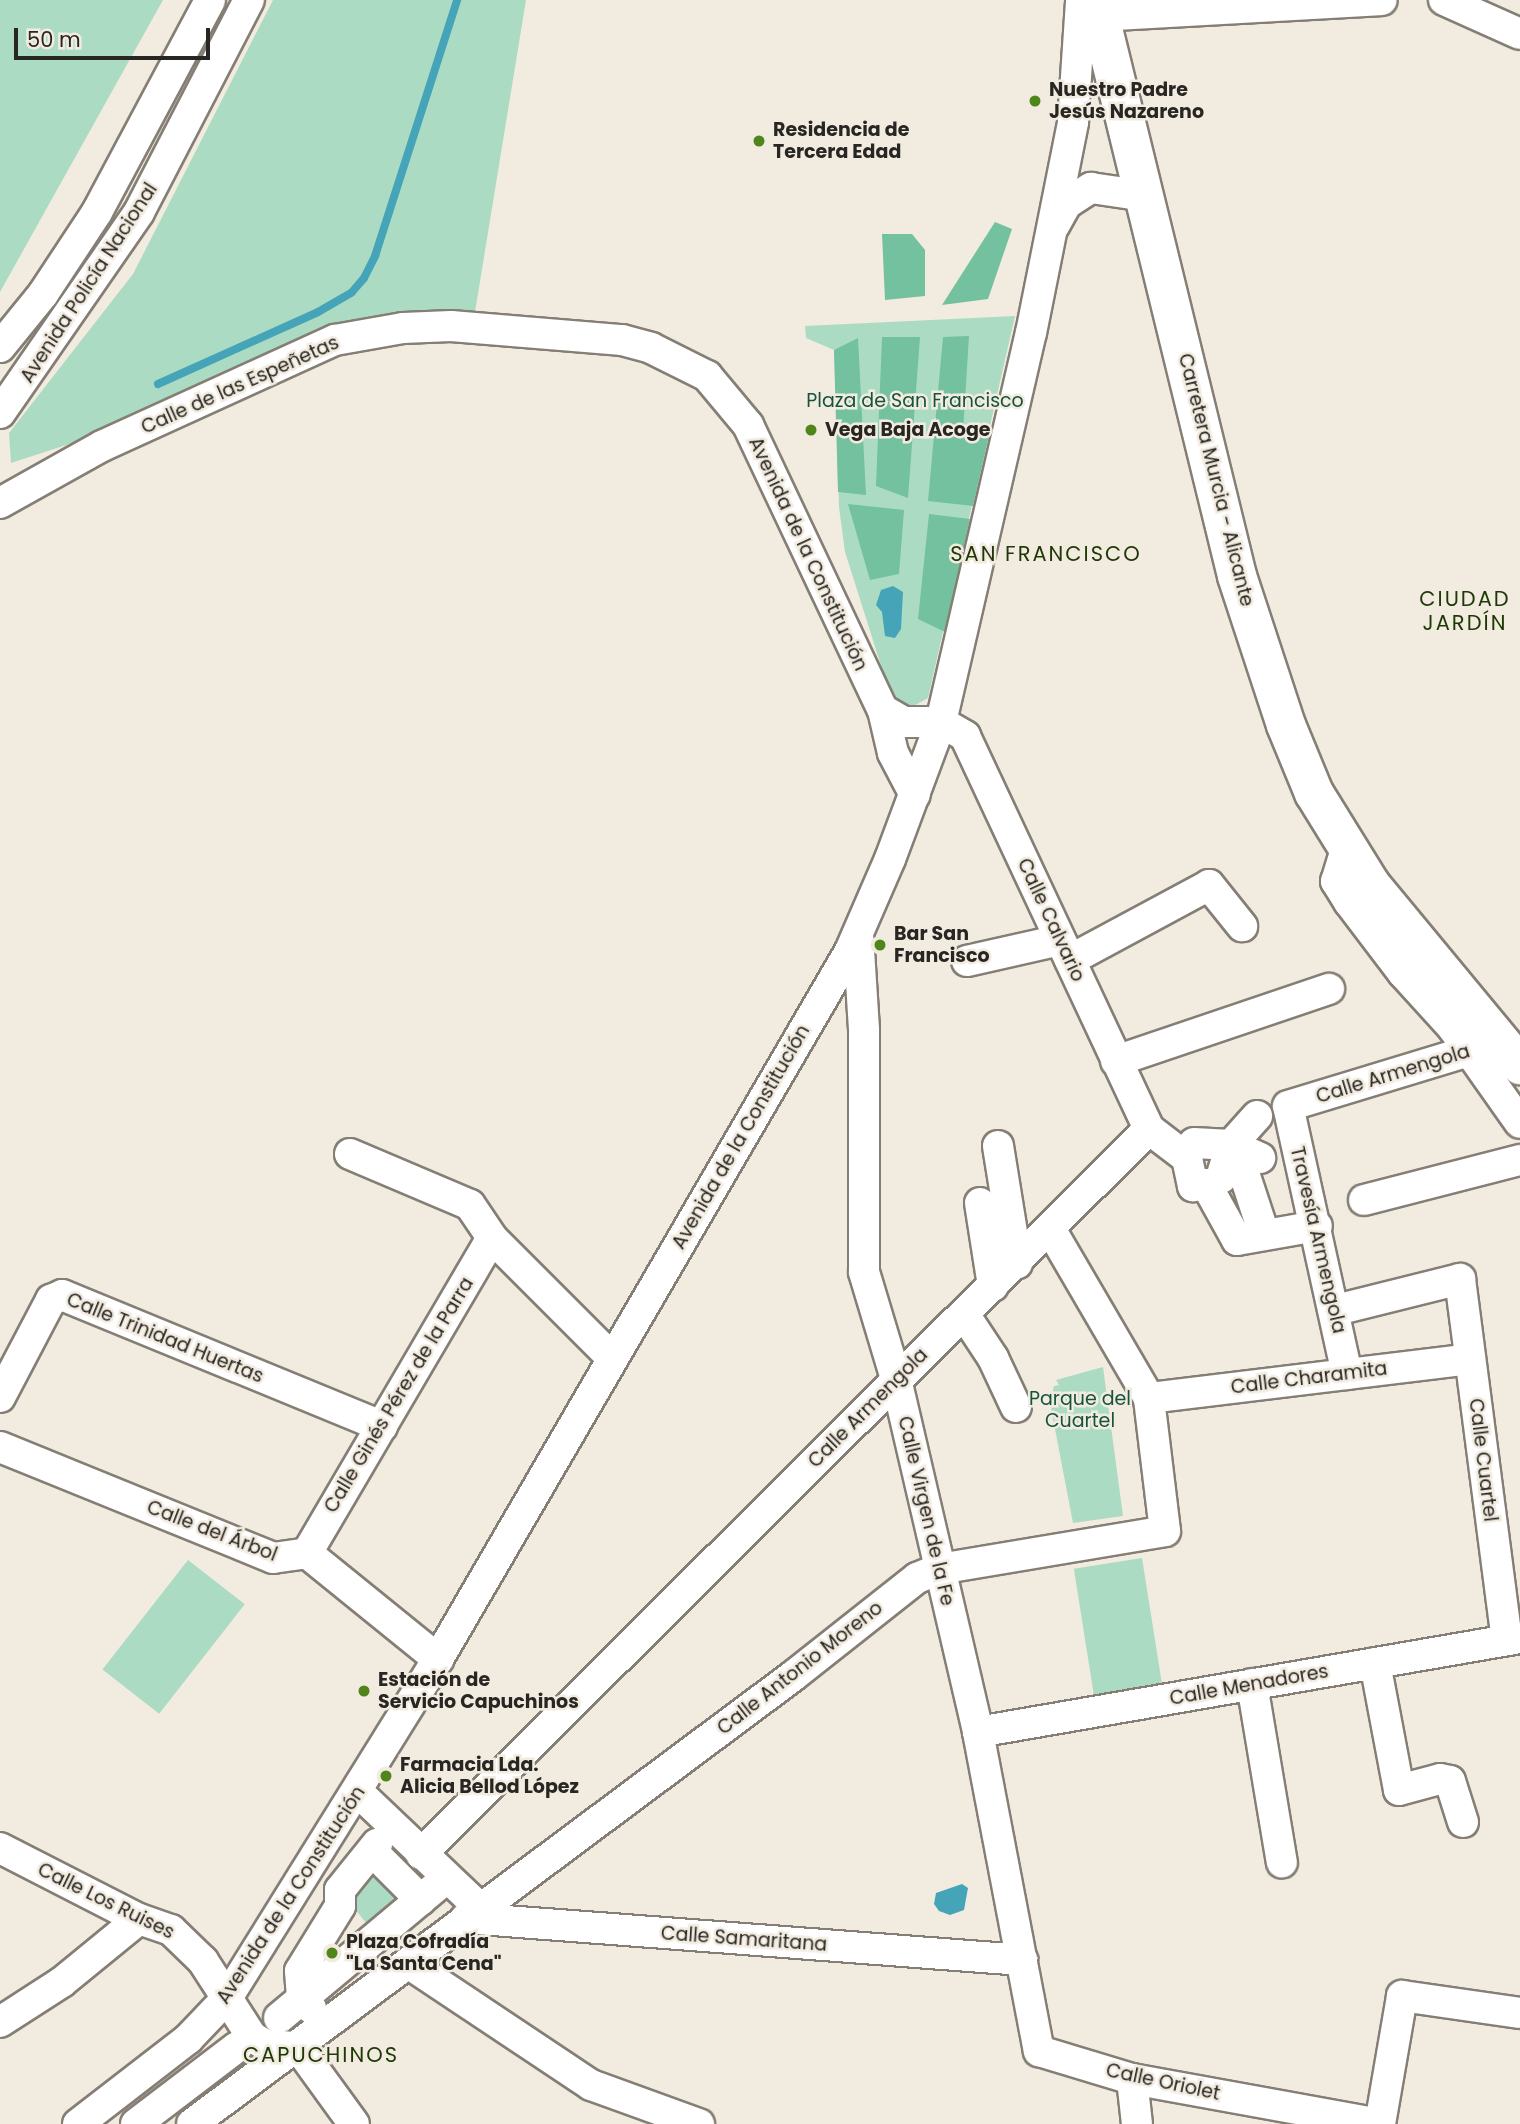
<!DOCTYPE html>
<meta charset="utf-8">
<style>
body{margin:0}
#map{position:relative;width:1520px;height:2124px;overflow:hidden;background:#f2ebe0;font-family:Poppins,sans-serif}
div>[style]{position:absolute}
.green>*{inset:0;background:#acdbc4;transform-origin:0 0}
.forest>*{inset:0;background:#73c19e}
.water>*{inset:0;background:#46a4b9}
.stream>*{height:8px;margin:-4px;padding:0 4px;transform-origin:4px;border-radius:4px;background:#46a4b9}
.roads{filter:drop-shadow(2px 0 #857e75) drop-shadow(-2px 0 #857e75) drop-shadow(0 2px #857e75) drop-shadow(0 -2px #857e75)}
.minor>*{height:30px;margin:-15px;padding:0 15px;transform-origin:15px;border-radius:15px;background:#fff}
.highway>*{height:38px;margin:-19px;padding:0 19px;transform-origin:19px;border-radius:19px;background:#fff}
.dots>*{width:19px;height:19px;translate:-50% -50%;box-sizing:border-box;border:4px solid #f2ebe0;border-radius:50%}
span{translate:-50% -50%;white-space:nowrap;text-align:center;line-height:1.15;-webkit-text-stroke:5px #f2ebe0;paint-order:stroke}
.poi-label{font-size:19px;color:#282622;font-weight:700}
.left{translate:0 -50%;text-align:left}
.street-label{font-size:19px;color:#282622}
.park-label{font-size:19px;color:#15533c}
.neighbourhood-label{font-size:21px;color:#1e3806;letter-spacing:2px}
.scale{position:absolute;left:14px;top:28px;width:196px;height:32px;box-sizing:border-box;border:4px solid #282622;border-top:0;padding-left:9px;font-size:21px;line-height:24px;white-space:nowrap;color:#282622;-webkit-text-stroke:5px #f2ebe0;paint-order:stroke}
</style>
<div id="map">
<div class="green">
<div style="clip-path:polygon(0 0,163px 0,0 292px)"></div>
<div style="clip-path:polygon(273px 0,526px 0,475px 312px,11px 463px,9px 433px,133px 274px)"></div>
<div style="clip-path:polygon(1015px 316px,928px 698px,908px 709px,890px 694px,845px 552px,839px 507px,834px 350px,806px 338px,805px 326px)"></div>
<div style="clip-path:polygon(1103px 1367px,1123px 1516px,1073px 1523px,1050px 1403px,1054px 1386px,1059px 1385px,1056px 1380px)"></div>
<div style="left:1142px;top:1558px;width:138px;height:69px;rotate:81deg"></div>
<div style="left:188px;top:1560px;width:72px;height:139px;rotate:38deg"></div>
<div style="left:375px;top:1864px;width:49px;height:44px;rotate:51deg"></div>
</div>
<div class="forest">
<div style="clip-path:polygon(995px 222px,1012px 229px,988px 299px,942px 305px)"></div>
<div style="clip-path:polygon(882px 234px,912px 234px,925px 250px,925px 296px,885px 300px)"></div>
<div style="clip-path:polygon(969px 336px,963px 432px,991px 427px,973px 506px,928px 501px,943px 337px)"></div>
<div style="clip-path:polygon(882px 337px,920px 337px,908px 498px,876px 486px)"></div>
<div style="clip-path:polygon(858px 338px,866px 495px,838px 492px,834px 350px)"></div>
<div style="clip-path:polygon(848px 504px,904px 510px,899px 574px,870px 580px)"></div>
<div style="clip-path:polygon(929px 514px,970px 519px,945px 632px,918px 619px)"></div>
</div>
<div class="water">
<div style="clip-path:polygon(893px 586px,903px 592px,901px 629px,895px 638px,885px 636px,882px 612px,876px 605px,881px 590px)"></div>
<div style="clip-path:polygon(962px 1884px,968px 1888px,964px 1910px,950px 1915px,939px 1911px,934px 1904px,936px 1893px)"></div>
</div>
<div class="stream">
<div style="left:158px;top:384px;width:175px;rotate:-24.2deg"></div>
<div style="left:318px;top:312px;width:39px;rotate:-30deg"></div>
<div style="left:352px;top:292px;width:18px;rotate:-49deg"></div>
<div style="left:364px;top:278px;width:25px;rotate:-63deg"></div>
<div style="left:375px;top:256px;width:269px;rotate:-72.2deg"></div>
</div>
<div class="roads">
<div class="minor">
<div style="left:1444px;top:0;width:83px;rotate:24.1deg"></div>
<div style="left:1099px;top:16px;width:283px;rotate:-3.2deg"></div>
<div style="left:1054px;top:226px;width:25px;rotate:-61deg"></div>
<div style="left:1066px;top:204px;width:30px;rotate:-33deg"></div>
<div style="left:1091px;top:188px;width:56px;rotate:8.3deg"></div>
<div style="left:0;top:347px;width:68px;rotate:-50.9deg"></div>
<div style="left:43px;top:294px;width:98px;rotate:-56.6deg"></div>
<div style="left:97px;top:212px;width:240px;rotate:-61.9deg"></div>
<div style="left:0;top:413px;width:244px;rotate:-55.3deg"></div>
<div style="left:139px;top:212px;width:239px;rotate:-62.6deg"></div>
<div style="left:0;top:503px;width:117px;rotate:-29.2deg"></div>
<div style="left:102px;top:446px;width:256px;rotate:-24.5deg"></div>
<div style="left:335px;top:340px;width:69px;rotate:-10deg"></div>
<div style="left:403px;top:328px;width:48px;rotate:-2.4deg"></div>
<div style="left:451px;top:326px;width:172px;rotate:4.7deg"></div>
<div style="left:622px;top:340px;width:30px;rotate:15deg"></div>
<div style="left:651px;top:348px;width:63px;rotate:26.6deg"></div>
<div style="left:707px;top:376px;width:64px;rotate:50.1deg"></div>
<div style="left:748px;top:425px;width:315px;rotate:64.7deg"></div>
<div style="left:883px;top:710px;width:44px;rotate:76.9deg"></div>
<div style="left:893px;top:753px;width:47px;rotate:62.4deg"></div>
<div style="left:883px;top:710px;width:24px;rotate:30deg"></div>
<div style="left:904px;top:722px;width:37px"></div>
<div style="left:941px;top:722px;width:28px;rotate:30deg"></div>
<div style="left:965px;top:736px;width:434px;rotate:64.9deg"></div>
<div style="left:1149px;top:1129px;width:48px;rotate:37.3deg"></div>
<div style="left:1187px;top:1158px;width:29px;rotate:78deg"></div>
<div style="left:1193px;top:1186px;width:13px;rotate:-9deg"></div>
<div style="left:1206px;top:1184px;width:64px;rotate:61deg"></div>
<div style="left:1237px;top:1240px;width:81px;rotate:-9.9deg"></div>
<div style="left:1347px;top:846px;width:37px;rotate:107deg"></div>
<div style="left:1336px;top:881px;width:25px;rotate:58deg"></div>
<div style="left:1349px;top:902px;width:89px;rotate:52.7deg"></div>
<div style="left:1403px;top:973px;width:74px;rotate:47.7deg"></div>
<div style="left:1453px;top:1028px;width:116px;rotate:54.8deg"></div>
<div style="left:858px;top:934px;width:96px;rotate:86.4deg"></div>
<div style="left:864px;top:1030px;width:242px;rotate:90deg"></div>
<div style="left:864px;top:1272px;width:112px;rotate:73.3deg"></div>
<div style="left:896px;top:1379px;width:362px;rotate:76.9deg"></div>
<div style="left:978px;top:1732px;width:325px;rotate:79.2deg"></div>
<div style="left:1039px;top:2051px;width:97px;rotate:16.8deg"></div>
<div style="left:1132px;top:2079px;width:252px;rotate:10.3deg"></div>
<div style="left:1070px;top:960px;width:158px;rotate:-28.3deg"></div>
<div style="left:1209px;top:885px;width:53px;rotate:51.2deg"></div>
<div style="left:967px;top:961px;width:95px;rotate:-12.7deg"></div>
<div style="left:1116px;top:1061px;width:225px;rotate:-18.7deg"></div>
<div style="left:1194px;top:1143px;width:37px;rotate:3deg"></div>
<div style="left:1231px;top:1145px;width:32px;rotate:24deg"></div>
<div style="left:998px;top:1146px;width:119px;rotate:80.8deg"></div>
<div style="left:350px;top:1154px;width:130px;rotate:23deg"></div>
<div style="left:470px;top:1205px;width:40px;rotate:56deg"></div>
<div style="left:492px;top:1238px;width:168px;rotate:45deg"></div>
<div style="left:1244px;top:1173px;width:64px;rotate:71.8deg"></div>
<div style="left:1221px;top:1178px;width:34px;rotate:-73deg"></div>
<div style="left:1231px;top:1145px;width:39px;rotate:-48deg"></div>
<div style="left:1364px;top:1200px;width:161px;rotate:-14.4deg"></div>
<div style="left:980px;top:1203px;width:84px;rotate:81.1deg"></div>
<div style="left:1336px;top:1310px;width:128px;rotate:-14deg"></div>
<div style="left:1460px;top:1279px;width:364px;rotate:82.6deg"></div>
<div style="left:964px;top:1314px;width:53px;rotate:56.6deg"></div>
<div style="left:993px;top:1358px;width:54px;rotate:64.9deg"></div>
<div style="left:1347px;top:1374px;width:274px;rotate:-102.4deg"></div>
<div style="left:1288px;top:1106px;width:220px;rotate:-16.9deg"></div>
<div style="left:0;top:1397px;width:110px;rotate:-62.3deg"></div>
<div style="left:51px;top:1300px;width:12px;rotate:-24deg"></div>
<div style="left:62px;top:1295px;width:346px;rotate:22.3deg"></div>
<div style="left:1149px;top:1398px;width:323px;rotate:-6.9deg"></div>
<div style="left:0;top:1447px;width:295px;rotate:22.1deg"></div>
<div style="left:273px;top:1558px;width:34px;rotate:-8deg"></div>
<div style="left:307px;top:1553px;width:365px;rotate:-59.6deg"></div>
<div style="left:307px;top:1553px;width:169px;rotate:39deg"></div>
<div style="left:1375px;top:1663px;width:129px;rotate:79.3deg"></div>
<div style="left:1399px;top:1790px;width:42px;rotate:-15deg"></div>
<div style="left:1440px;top:1779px;width:10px;rotate:11deg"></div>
<div style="left:1450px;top:1781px;width:43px;rotate:72.4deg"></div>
<div style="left:1252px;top:1684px;width:181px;rotate:80.5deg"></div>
<div style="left:978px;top:1732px;width:550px;rotate:-9.84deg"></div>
<div style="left:358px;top:1792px;width:168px;rotate:43.6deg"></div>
<div style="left:0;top:1848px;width:156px;rotate:27.1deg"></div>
<div style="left:139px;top:1919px;width:34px;rotate:19deg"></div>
<div style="left:171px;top:1930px;width:45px;rotate:44.1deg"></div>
<div style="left:203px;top:1961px;width:90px;rotate:57.2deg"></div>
<div style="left:252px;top:2037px;width:16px;rotate:30deg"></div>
<div style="left:266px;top:2045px;width:32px;rotate:4deg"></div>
<div style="left:298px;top:2047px;width:95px;rotate:54deg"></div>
<div style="left:372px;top:1851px;width:69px;rotate:45deg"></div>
<div style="left:421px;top:1854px;width:1027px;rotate:-44.88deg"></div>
<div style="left:466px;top:1918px;width:558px;rotate:4.32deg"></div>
<div style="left:408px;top:1963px;width:220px;rotate:33.7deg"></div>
<div style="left:591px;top:2085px;width:115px;rotate:19.9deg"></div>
<div style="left:311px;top:2008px;width:13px;rotate:-135deg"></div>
<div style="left:302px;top:1999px;width:28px;rotate:-94deg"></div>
<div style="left:300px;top:1971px;width:76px;rotate:-58.4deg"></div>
<div style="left:340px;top:1906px;width:16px;rotate:-90deg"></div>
<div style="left:340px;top:1890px;width:59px;rotate:-51.2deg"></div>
<div style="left:279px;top:2018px;width:206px;rotate:-39.9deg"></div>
<div style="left:0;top:2022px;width:74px;rotate:-32.8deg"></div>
<div style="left:62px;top:1982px;width:99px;rotate:-39.3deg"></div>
<div style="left:1132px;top:2079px;width:45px;rotate:83.7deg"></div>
<div style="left:78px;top:2124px;width:139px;rotate:-37.7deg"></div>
<div style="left:188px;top:2039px;width:57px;rotate:-46.4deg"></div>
<div style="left:227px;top:1998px;width:399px;rotate:-58.1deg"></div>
<div style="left:438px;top:1659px;width:819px;rotate:-59.8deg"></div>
<div style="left:850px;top:951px;width:100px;rotate:-66.5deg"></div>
<div style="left:890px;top:859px;width:146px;rotate:-69.6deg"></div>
<div style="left:941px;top:722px;width:399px;rotate:-77deg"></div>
<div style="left:1031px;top:333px;width:215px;rotate:-78.7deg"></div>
<div style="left:1073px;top:122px;width:122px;rotate:-86.2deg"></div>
<div style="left:136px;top:2124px;width:127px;rotate:-37.3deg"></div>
<div style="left:192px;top:2124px;width:750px;rotate:-36.7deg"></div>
<div style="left:793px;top:1676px;width:158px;rotate:-38.3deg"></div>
<div style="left:917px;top:1578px;width:24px;rotate:-22deg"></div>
<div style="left:939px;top:1569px;width:229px;rotate:-9.5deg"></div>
<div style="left:1165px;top:1531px;width:134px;rotate:-96.9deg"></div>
<div style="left:1149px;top:1398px;width:194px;rotate:-120.3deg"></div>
<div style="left:1380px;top:2124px;width:130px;rotate:-80.2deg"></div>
<div style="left:1402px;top:1996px;width:119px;rotate:8.2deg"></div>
</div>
<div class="highway">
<div style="left:1096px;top:0;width:593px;rotate:76.24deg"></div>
<div style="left:1237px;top:576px;width:157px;rotate:71.8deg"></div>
<div style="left:1286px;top:725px;width:74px;rotate:67.6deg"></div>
<div style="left:1314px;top:793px;width:108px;rotate:58.2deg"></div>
<div style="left:1371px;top:885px;width:234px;rotate:50.4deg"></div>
</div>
</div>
<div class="dots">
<div style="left:1035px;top:101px;background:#50851c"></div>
<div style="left:759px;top:141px;background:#50851c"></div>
<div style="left:811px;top:430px;background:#50851c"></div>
<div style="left:880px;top:945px;background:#50851c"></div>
<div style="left:364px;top:1691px;background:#50851c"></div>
<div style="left:386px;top:1776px;background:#50851c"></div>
<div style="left:332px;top:1953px;background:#50851c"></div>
</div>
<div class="poi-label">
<span class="left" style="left:1049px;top:101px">Nuestro Padre<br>Jesús Nazareno</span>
<span class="left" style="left:773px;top:141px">Residencia de<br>Tercera Edad</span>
<span class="left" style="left:825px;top:430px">Vega Baja Acoge</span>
<span class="left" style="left:894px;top:945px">Bar San<br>Francisco</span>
<span class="left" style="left:378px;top:1691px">Estación de<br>Servicio Capuchinos</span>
<span class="left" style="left:400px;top:1776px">Farmacia Lda.<br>Alicia Bellod López</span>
<span class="left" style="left:346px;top:1953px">Plaza Cofradía<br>"La Santa Cena"</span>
</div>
<div class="street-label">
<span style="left:89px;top:283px;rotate:-57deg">Avenida Policía Nacional</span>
<span style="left:240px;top:385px;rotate:-24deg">Calle de las Espeñetas</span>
<span style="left:1216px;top:480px;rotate:76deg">Carretera Murcia - Alicante</span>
<span style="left:808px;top:554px;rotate:65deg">Avenida de la Constitución</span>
<span style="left:1051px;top:920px;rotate:65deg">Calle Calvario</span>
<span style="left:1393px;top:1074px;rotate:-17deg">Calle Armengola</span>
<span style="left:741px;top:1137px;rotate:-60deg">Avenida de la Constitución</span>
<span style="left:1318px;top:1240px;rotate:77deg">Travesía Armengola</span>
<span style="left:165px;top:1338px;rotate:22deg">Calle Trinidad Huertas</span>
<span style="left:1309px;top:1378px;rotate:-7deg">Calle Charamita</span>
<span style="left:399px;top:1395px;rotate:-59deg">Calle Ginés Pérez de la Parra</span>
<span style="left:868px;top:1408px;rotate:-45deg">Calle Armengola</span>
<span style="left:1483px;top:1460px;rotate:83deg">Calle Cuartel</span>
<span style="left:926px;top:1511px;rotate:77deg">Calle Virgen de la Fe</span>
<span style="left:212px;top:1531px;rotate:21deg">Calle del Árbol</span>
<span style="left:800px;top:1668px;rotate:-38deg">Calle Antonio Moreno</span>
<span style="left:1249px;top:1685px;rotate:-10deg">Calle Menadores</span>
<span style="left:291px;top:1895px;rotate:-57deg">Avenida de la Constitución</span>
<span style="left:106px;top:1901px;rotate:26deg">Calle Los Ruises</span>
<span style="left:744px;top:1939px;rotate:4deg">Calle Samaritana</span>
<span style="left:1163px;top:2082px;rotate:12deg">Calle Oriolet</span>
</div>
<div class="park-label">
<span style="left:915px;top:401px">Plaza de San Francisco</span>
<span style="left:1080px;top:1410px">Parque del<br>Cuartel</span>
</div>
<div class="neighbourhood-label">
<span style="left:1046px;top:554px">SAN FRANCISCO</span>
<span style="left:1465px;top:611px">CIUDAD<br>JARDÍN</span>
<span style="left:321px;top:2055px">CAPUCHINOS</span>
</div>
<div class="scale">50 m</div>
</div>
